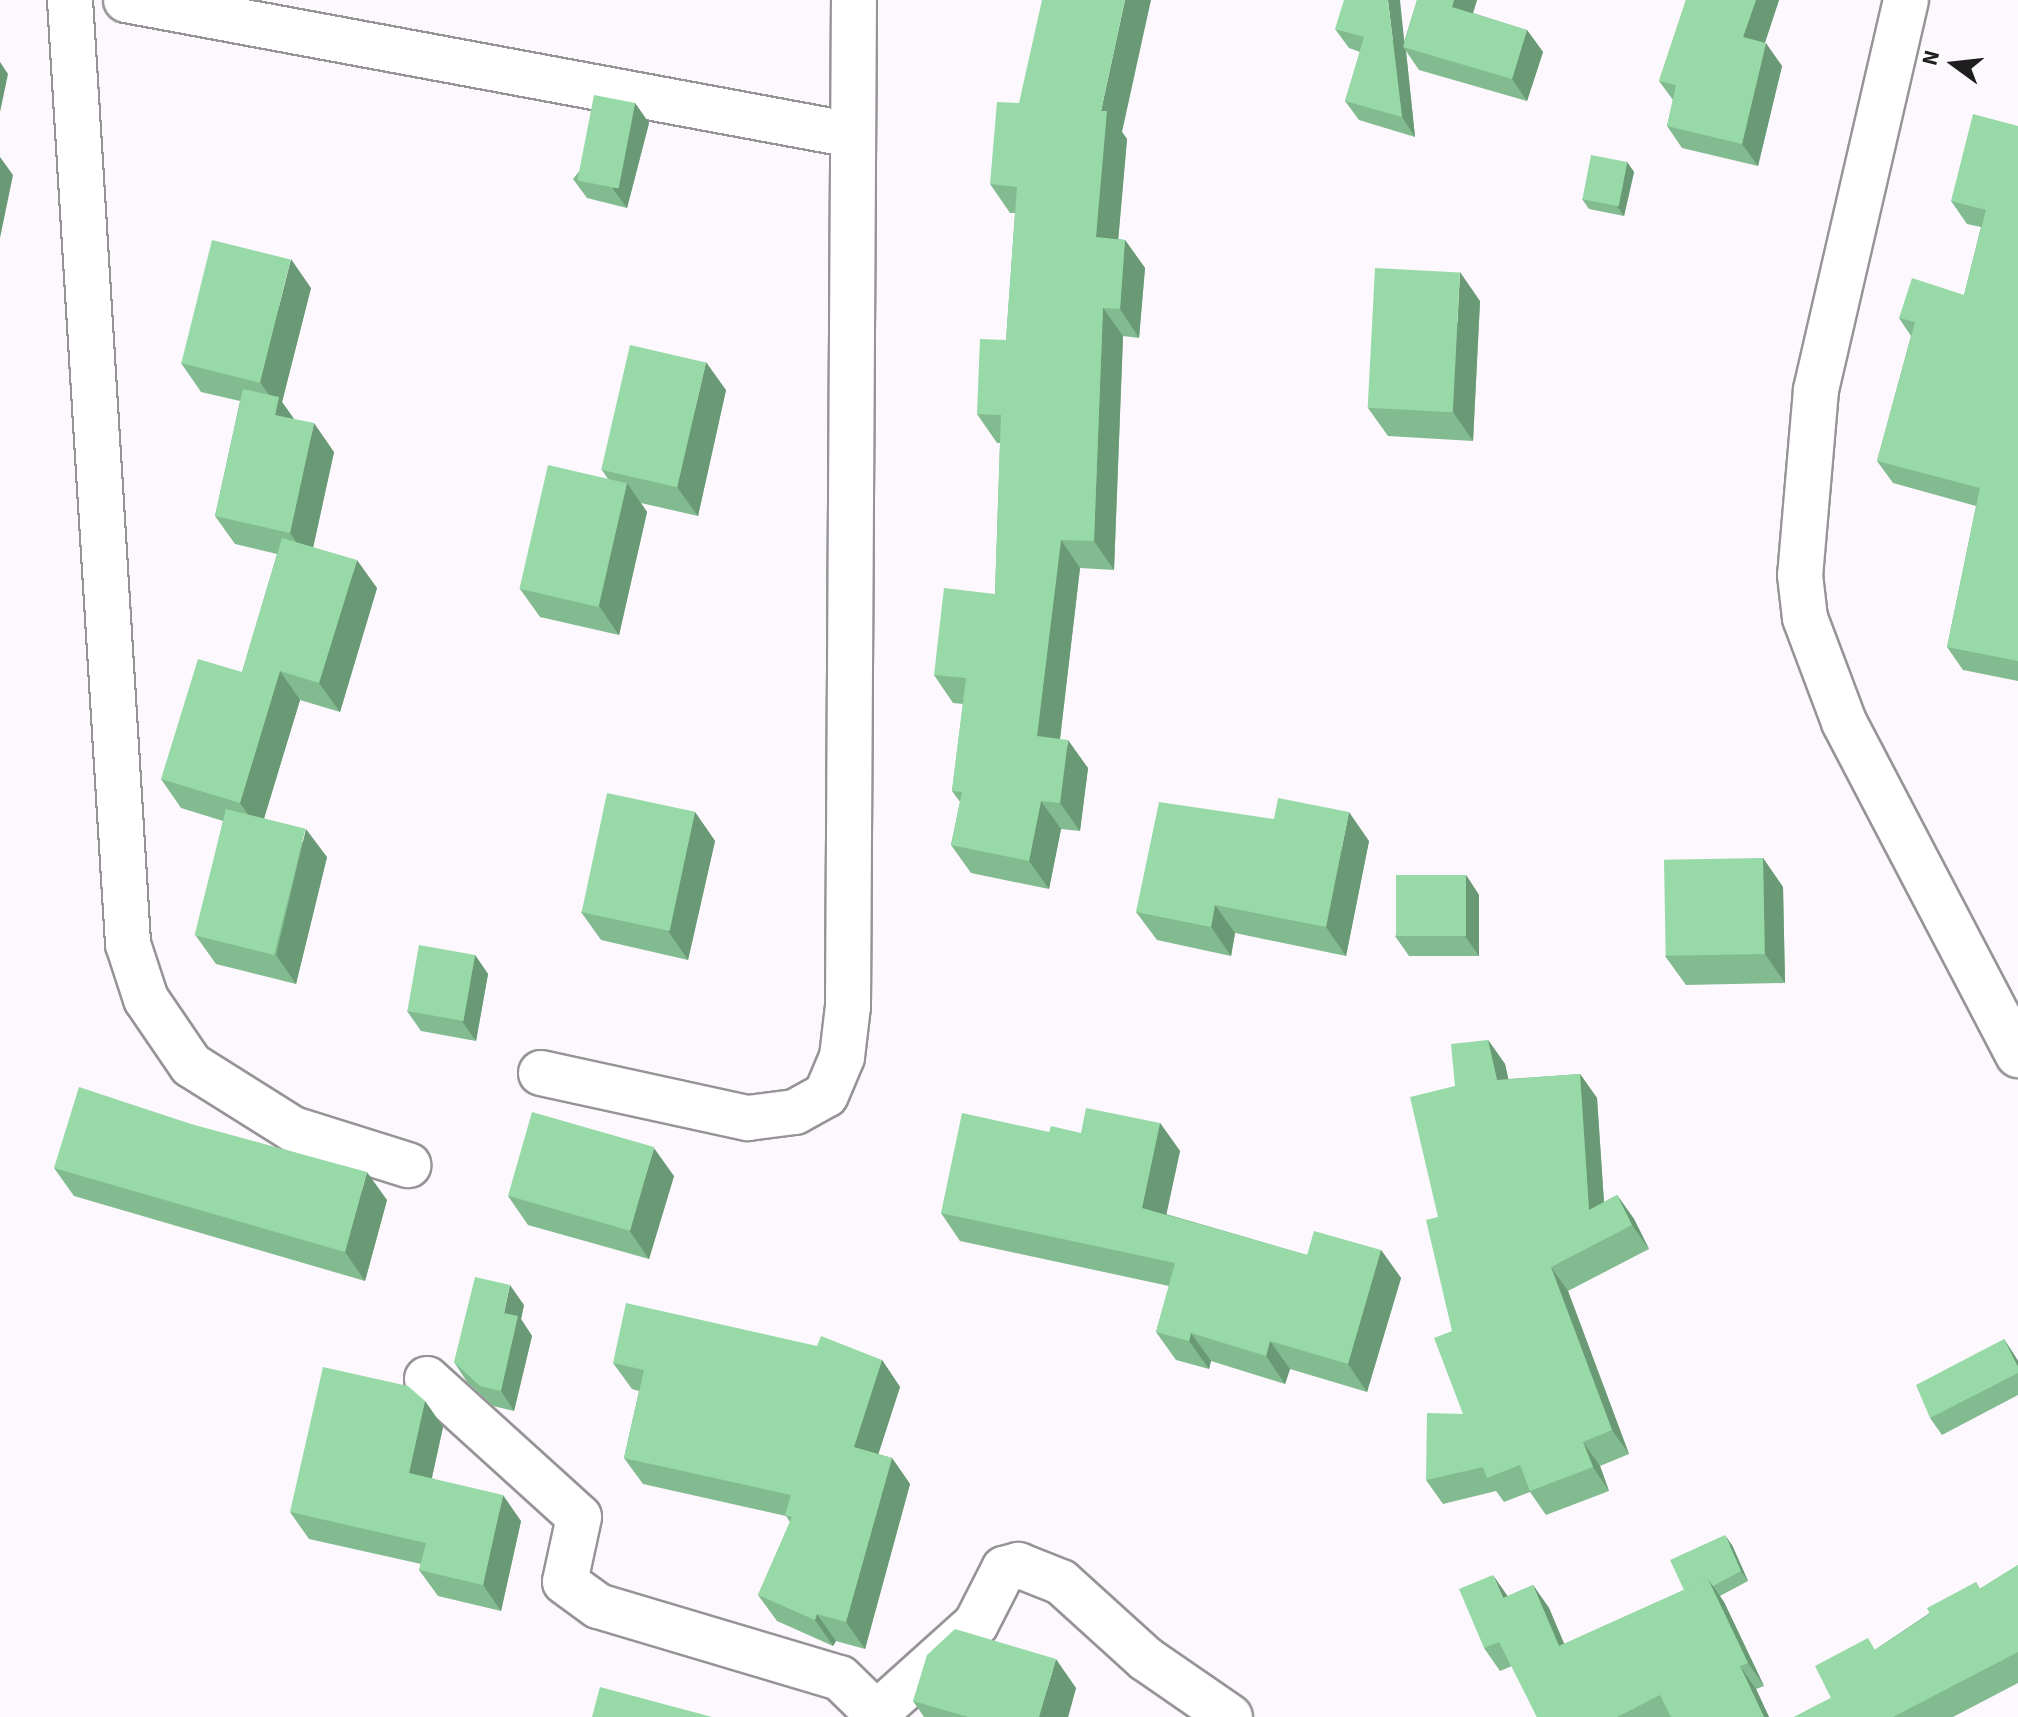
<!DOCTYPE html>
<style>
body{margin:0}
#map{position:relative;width:2018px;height:1717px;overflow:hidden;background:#fcf8fd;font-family:"Source Sans 3",sans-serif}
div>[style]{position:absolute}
.roads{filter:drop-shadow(2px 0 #979498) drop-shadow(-2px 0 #979498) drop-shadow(0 2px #979498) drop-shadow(0 -2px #979498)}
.minor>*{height:44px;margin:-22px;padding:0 22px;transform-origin:22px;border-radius:22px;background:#fff}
.wall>*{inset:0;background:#83bb90}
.shaded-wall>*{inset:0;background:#6a9975}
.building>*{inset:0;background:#98daa7;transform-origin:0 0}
span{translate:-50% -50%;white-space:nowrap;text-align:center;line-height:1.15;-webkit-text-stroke:6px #fff;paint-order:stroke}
.north{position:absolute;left:1914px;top:24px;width:80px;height:80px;-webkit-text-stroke:6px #fff;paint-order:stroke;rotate:285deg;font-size:22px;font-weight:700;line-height:32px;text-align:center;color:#1f1e1f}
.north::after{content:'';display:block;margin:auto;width:28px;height:36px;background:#1f1e1f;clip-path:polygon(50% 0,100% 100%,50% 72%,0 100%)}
</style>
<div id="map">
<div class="roads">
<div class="minor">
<div style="left:70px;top:0;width:946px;rotate:86.48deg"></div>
<div style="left:128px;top:944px;width:58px;rotate:71.9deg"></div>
<div style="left:146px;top:999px;width:80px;rotate:55.7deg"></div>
<div style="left:191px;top:1065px;width:120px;rotate:32.1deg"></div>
<div style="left:293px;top:1129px;width:121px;rotate:17.4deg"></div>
<div style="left:126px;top:0;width:738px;rotate:10.53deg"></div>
<div style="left:1906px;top:0;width:400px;rotate:103deg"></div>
<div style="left:1816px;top:390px;width:186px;rotate:94.9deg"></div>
<div style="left:1800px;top:575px;width:43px;rotate:83.4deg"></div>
<div style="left:1805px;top:618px;width:111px;rotate:69.4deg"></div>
<div style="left:1844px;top:722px;width:376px;rotate:62.4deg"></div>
<div style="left:541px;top:1073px;width:212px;rotate:12.3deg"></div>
<div style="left:748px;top:1118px;width:47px;rotate:-7.3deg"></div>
<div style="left:795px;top:1112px;width:35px;rotate:-29deg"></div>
<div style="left:826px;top:1095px;width:41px;rotate:-67.2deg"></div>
<div style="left:842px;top:1057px;width:51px;rotate:-83.3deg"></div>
<div style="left:848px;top:1006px;width:1006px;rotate:-89.66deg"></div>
<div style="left:427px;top:1379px;width:205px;rotate:42.2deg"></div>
<div style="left:579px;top:1517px;width:66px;rotate:102.2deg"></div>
<div style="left:565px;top:1582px;width:41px;rotate:36deg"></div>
<div style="left:598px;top:1606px;width:252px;rotate:16.6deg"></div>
<div style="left:840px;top:1678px;width:56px;rotate:44.3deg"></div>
<div style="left:879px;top:1711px;width:130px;rotate:-41.9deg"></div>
<div style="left:976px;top:1624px;width:62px;rotate:-63deg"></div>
<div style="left:1004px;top:1569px;width:15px;rotate:-16deg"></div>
<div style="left:1018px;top:1565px;width:46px;rotate:21.6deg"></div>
<div style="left:1061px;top:1582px;width:115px;rotate:42.2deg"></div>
<div style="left:1146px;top:1659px;width:102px;rotate:34.6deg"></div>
</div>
</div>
<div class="wall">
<div style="clip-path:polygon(1417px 0,1477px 0,1473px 13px,1527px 30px,1543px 52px,1527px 101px,1419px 70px,1406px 51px,1415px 137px,1359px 120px,1345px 101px,1360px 52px,1349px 48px,1335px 29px,1404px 42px)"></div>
<div style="clip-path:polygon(1686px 0,1779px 0,1765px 43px,1782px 66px,1758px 166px,1682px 148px,1667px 126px,1673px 100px,1659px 81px)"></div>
<div style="clip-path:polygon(635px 103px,649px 123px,627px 208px,587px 198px,573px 179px)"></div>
<div style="clip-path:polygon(1019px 103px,1122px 132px,1127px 139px,1118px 239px,1125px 240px,1145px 268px,1139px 338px,1123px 336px,1114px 570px,1080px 568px,1060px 739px,1088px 768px,1080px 831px,1061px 829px,1049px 889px,971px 873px,951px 845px,960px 802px,952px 791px,963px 704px,953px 703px,934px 675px,995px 594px,1000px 443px,997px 443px,977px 414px,1006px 340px,1015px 213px,1010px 213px,990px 184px)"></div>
<div style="clip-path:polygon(2018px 126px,2018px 681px,1963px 670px,1947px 647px,1976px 506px,1893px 483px,1877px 461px,1911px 336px,1899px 318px,1964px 295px,1981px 227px,1967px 224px,1951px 201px)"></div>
<div style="clip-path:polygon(1627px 162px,1634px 172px,1624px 216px,1589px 209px,1582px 199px)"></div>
<div style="clip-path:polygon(311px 288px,282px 402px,294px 419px,334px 452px,313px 547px,377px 588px,340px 712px,300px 700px,264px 818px,327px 857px,296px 984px,216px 964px,196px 936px,223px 821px,181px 808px,161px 779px,242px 672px,277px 554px,235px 544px,215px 516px,240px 401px,201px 392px,181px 363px)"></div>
<div style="clip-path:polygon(1480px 301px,1473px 441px,1388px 436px,1368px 408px)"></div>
<div style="clip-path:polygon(726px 390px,698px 516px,641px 503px,647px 512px,619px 635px,540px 617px,520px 589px,608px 479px,602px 470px)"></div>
<div style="clip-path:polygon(695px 812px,715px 841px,688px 960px,601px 940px,581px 912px)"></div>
<div style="clip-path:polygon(1369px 841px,1346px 956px,1235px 933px,1231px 956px,1157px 940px,1136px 912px)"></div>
<div style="clip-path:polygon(1763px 858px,1783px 887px,1785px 983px,1686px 985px,1665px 956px)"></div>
<div style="clip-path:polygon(1466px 875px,1479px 895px,1479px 956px,1409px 956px,1395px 936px)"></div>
<div style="clip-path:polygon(475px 955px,488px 974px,476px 1041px,421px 1031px,407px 1011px)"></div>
<div style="clip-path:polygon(1488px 1040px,1505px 1064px,1508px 1079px,1580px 1074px,1597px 1098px,1604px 1202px,1617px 1195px,1634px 1219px,1649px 1249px,1568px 1291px,1629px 1454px,1600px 1466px,1609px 1491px,1546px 1515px,1530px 1492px,1504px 1502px,1496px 1491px,1443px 1504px,1426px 1480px,1463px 1414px,1438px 1217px,1455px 1086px)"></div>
<div style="clip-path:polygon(1160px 1123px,1180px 1151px,1166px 1214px,1307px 1255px,1381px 1250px,1401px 1278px,1367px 1392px,1290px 1369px,1285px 1384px,1211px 1361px,1209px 1369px,1176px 1360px,1156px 1332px,1169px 1286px,960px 1241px,941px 1213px,1049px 1132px,1081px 1133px)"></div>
<div style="clip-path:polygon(191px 1124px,387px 1200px,365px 1281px,74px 1196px,54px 1168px)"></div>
<div style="clip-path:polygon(674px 1176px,649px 1259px,528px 1225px,508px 1196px)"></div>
<div style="clip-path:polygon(524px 1305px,521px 1319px,532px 1336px,514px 1411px,493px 1406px,467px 1382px,454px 1362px)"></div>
<div style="clip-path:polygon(2004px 1339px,2018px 1361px,2018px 1395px,1942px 1435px,1930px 1418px)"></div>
<div style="clip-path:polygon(882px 1360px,900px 1387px,878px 1454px,892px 1458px,910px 1484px,865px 1649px,836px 1641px,833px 1646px,777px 1621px,758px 1595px,790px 1522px,786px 1516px,643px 1484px,624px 1458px,639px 1391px,632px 1389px,613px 1363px)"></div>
<div style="clip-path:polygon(425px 1401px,443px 1427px,432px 1478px,521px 1521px,501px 1611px,438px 1596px,419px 1570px,421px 1564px,309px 1539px,290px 1512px)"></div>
<div style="clip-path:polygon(1732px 1545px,1748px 1581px,1720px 1596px,1724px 1602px,1764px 1686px,1756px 1689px,1769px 1717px,1537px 1717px,1512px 1666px,1500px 1671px,1484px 1648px,1508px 1596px,1533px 1585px,1549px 1608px,1564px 1644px,1684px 1590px)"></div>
<div style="clip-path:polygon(2018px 1565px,2018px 1683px,1953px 1717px,1794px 1717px,1831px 1698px,1876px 1649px,1976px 1582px,1980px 1589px)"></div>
<div style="clip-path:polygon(1076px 1688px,1068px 1717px,924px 1717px,913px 1701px)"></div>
</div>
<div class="shaded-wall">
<div style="clip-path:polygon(1125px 0,1151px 0,1122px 132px,1127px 139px,1116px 266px,1096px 237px,1101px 111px)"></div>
<div style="clip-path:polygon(1388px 0,1400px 0,1405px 48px,1403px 47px,1406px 51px,1415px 137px,1402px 117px)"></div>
<div style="clip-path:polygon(1454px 0,1477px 0,1468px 29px,1452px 7px)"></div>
<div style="clip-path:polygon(1756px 0,1779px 0,1759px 60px,1743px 37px)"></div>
<div style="clip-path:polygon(1527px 30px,1543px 52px,1527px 101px,1512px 79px)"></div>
<div style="clip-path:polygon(1766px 43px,1782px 66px,1758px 166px,1742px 144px)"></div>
<div style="clip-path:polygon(0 62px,8px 74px,0 112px)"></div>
<div style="clip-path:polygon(635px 103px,649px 123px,627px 208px,613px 189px)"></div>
<div style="clip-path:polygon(0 157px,13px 175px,0 238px)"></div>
<div style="clip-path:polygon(1627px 162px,1634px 172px,1624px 216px,1617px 206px)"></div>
<div style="clip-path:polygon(1125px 240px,1145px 268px,1139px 338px,1120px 309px)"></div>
<div style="clip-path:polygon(291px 259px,311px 288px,282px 402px,299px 426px,275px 415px,277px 406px,260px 382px)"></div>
<div style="clip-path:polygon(1460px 272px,1480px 301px,1473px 441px,1453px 412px)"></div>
<div style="clip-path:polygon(1103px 308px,1123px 336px,1114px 570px,1094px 541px)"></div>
<div style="clip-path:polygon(706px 362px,726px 390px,698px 516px,677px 487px)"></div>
<div style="clip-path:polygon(314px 423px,334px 452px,310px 562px,290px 533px)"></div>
<div style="clip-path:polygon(627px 483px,647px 512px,619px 635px,599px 606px)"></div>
<div style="clip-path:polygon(1061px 540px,1080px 568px,1057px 764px,1037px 736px)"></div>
<div style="clip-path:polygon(357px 560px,377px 588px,340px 712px,319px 683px)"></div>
<div style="clip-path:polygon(280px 671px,300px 700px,260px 832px,240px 803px)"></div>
<div style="clip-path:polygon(1068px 740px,1088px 768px,1080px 831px,1060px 803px)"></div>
<div style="clip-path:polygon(1041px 801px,1061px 829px,1049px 889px,1029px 861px)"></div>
<div style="clip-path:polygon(695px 812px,715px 841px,688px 960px,668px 931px)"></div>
<div style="clip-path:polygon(1349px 812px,1369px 841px,1346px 956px,1326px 927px)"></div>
<div style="clip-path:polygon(306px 829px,327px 857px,296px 984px,276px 955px)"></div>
<div style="clip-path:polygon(1763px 858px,1783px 887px,1785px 983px,1765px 954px)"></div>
<div style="clip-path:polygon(1466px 875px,1479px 895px,1479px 956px,1465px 936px)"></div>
<div style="clip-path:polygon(1215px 905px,1235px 933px,1231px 956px,1211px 927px)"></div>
<div style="clip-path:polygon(475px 955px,488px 974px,476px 1041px,462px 1021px)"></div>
<div style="clip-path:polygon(1488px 1040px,1505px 1064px,1514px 1104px,1497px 1080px)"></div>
<div style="clip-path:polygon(1580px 1074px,1597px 1098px,1606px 1234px,1589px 1210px)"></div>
<div style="clip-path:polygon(1160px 1123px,1180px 1151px,1162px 1235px,1142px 1208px)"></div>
<div style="clip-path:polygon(654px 1148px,674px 1176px,649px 1259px,629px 1230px)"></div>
<div style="clip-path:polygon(367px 1172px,387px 1200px,365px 1281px,345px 1252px)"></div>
<div style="clip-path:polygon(1617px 1195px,1634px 1219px,1649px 1249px,1632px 1225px)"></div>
<div style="clip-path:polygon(1381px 1250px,1401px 1278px,1367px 1392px,1348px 1364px)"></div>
<div style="clip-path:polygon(1551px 1267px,1568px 1291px,1629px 1454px,1612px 1430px)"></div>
<div style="clip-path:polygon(510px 1285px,524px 1305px,521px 1319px,532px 1336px,514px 1411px,501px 1391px,504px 1313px)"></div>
<div style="clip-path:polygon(1191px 1333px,1211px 1361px,1209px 1369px,1189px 1341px)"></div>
<div style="clip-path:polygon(2004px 1339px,2015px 1356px,2018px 1361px,2018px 1367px)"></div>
<div style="clip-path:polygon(1270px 1341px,1290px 1369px,1285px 1384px,1266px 1356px)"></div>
<div style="clip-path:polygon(882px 1360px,900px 1387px,872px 1474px,854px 1447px)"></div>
<div style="clip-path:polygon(425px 1401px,443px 1427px,427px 1499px,409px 1473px)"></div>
<div style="clip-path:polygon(1583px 1442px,1600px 1466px,1609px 1491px,1593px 1467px)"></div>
<div style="clip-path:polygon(892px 1458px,910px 1484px,865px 1649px,846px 1622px)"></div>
<div style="clip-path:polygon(503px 1495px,521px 1521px,501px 1611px,483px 1585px)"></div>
<div style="clip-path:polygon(1725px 1535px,1732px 1545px,1748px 1581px,1741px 1571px)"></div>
<div style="clip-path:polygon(1493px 1575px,1509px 1598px,1503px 1598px)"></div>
<div style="clip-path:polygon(1708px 1579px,1724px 1602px,1764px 1686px,1748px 1663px)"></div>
<div style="clip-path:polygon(1533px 1585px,1549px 1608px,1575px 1669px,1559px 1646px)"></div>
<div style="clip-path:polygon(817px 1614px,836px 1641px,833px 1646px,815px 1620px)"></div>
<div style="clip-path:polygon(1056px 1659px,1076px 1688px,1068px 1717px,1039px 1717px)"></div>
<div style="clip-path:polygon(1740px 1666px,1756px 1689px,1769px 1717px,1764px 1717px)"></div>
</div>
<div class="building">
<div style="clip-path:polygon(1042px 0,1125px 0,1101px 111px,1107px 111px,1096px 237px,1125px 240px,1120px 309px,1103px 308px,1094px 541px,1061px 540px,1037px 736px,1068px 740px,1060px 803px,1041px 801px,1029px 861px,951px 845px,962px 792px,952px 791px,966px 678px,934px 675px,944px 588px,995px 594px,1001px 415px,977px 414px,980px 339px,1006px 340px,1017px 187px,990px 184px,997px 102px,1019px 103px)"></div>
<div style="clip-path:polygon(1344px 0,1388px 0,1402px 117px,1345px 101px,1364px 37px,1335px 29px)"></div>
<div style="clip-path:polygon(1417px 0,1454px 0,1452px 7px,1527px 30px,1512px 79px,1403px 47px)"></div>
<div style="clip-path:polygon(1686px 0,1756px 0,1743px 37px,1766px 43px,1742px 144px,1667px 126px,1676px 85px,1659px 81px)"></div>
<div style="left:594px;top:95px;width:42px;height:87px;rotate:11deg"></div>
<div style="clip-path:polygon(1973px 114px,2018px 126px,2018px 661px,1947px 647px,1980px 488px,1877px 461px,1915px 322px,1899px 318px,1912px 278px,1964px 295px,1986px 210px,1951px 201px)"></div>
<div style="left:1591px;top:155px;width:37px;height:45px;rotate:11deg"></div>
<div style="left:212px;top:240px;width:81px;height:127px;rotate:14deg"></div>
<div style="left:1375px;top:268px;width:85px;height:140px;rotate:3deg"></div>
<div style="left:630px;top:345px;width:78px;height:128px;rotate:13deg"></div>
<div style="clip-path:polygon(243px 389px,279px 397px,275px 415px,314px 423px,290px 533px,215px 516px)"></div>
<div style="left:548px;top:465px;width:81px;height:127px;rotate:13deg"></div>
<div style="clip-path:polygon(282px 538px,357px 560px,319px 683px,280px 671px,240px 803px,161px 779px,198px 659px,242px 672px)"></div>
<div style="left:607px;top:793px;width:90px;height:122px;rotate:12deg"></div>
<div style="clip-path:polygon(1278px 798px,1349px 812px,1326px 927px,1215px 905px,1211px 927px,1136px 912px,1159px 802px,1274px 819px)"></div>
<div style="left:226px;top:809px;width:82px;height:130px;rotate:14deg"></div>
<div style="left:1763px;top:858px;width:96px;height:99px;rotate:89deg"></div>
<div style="left:1396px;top:875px;width:70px;height:61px"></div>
<div style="left:419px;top:945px;width:57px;height:67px;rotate:10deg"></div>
<div style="clip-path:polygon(1488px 1040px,1497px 1080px,1580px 1074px,1589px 1210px,1617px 1195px,1632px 1225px,1551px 1267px,1612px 1430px,1583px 1442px,1593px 1467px,1530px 1491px,1520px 1465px,1487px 1478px,1483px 1467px,1426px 1480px,1427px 1413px,1463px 1414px,1434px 1338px,1452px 1331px,1426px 1220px,1438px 1217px,1410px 1097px,1455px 1086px,1451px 1044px)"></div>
<div style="clip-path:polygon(79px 1087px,191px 1124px,367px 1172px,345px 1252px,54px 1168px)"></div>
<div style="clip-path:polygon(1086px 1108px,1160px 1123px,1142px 1208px,1307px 1255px,1314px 1231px,1381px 1250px,1348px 1364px,1270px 1341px,1266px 1356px,1191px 1333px,1189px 1341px,1156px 1332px,1175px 1263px,941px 1213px,962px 1113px,1049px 1132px,1051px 1126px,1081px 1133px)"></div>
<div style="left:532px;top:1112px;width:127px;height:87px;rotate:16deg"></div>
<div style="clip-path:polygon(475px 1277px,510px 1285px,504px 1313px,518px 1316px,501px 1391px,480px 1386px,454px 1362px)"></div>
<div style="clip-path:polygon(626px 1303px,817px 1346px,821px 1336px,882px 1360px,854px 1447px,892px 1458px,846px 1622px,817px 1614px,815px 1620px,758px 1595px,792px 1517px,785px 1515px,791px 1495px,624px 1458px,644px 1370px,613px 1363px)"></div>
<div style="clip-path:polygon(2004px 1339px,2018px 1367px,2018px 1373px,1930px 1418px,1916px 1385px)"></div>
<div style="clip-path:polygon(323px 1367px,408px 1386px,425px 1401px,409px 1473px,503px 1495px,483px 1585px,419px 1570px,426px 1543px,290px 1512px)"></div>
<div style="clip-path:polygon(1725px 1535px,1741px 1571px,1713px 1586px,1708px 1579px,1684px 1590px,1670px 1560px)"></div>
<div style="clip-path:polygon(2018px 1565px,2018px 1652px,1893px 1717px,1794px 1717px,1831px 1698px,1815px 1666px,1868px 1638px,1875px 1650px,1930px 1614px,1927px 1608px,1976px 1582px,1979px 1589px)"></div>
<div style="clip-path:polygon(1493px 1575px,1503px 1598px,1533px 1585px,1559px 1646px,1708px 1579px,1748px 1663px,1740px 1666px,1764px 1717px,1671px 1717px,1660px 1695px,1617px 1717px,1537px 1717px,1499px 1642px,1484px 1648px,1459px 1589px)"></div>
<div style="clip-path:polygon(955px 1629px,1056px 1659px,1039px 1717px,968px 1717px,913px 1701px,927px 1655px)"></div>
<div style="clip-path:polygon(600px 1687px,712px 1717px,592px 1717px)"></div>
</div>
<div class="north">N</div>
</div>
